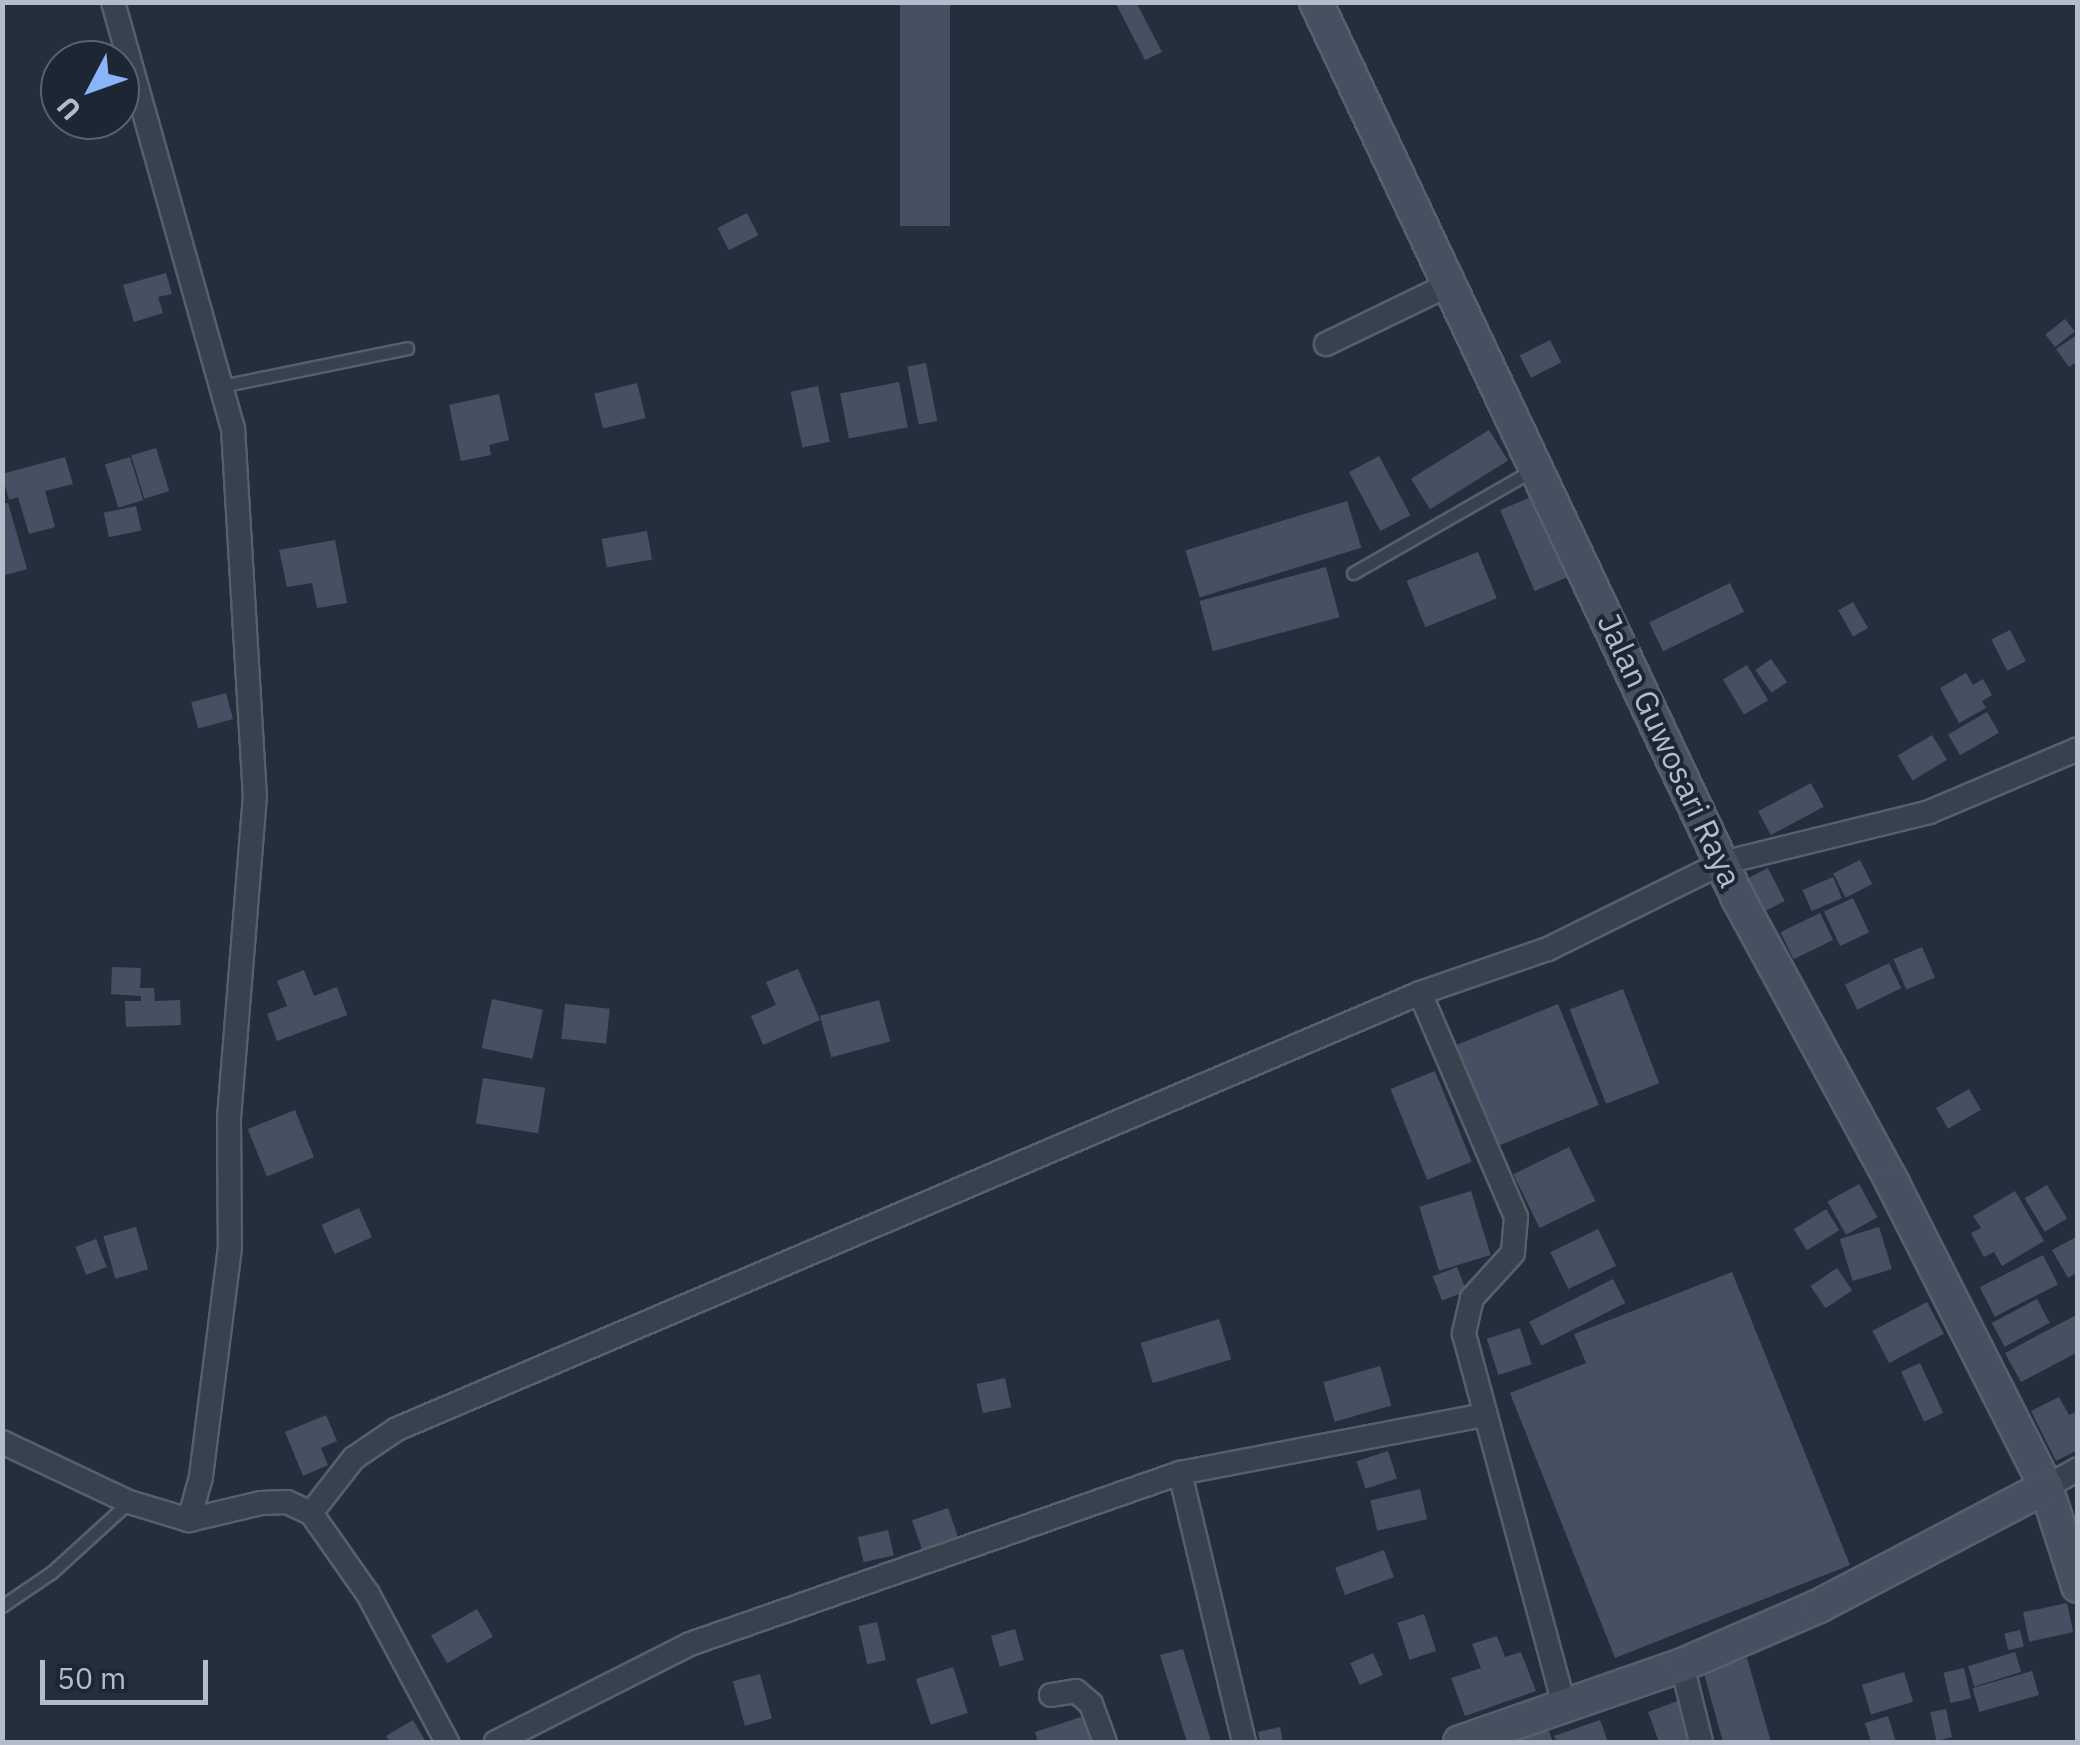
<!DOCTYPE html>
<style>
body{margin:0}
#map{position:relative;width:2080px;height:1745px;overflow:hidden;background:#242f3e;font-family:"IBM Plex Sans",sans-serif}
div>[style]{position:absolute}
.building>*{inset:0;background:#455162;transform-origin:0 0}
.roads{filter:drop-shadow(2px 0 #565f6c) drop-shadow(-2px 0 #565f6c) drop-shadow(0 2px #565f6c) drop-shadow(0 -2px #565f6c)}
.lane>*{height:11px;margin:-5.5px;padding:0 5.5px;transform-origin:5.5px;border-radius:5.5px;background:#38414e}
.street>*{height:22px;margin:-11px;padding:0 11px;transform-origin:11px;border-radius:11px;background:#38414e}
.secondary>*{height:32px;margin:-16px;padding:0 16px;transform-origin:16px;border-radius:16px;background:#465061}
span{translate:-50% -50%;white-space:nowrap;text-align:center;line-height:1.15;-webkit-text-stroke:8px #1d2633;paint-order:stroke}
.street-label{font-size:32px;color:#b4bcc9}
.frame{position:absolute;inset:0;border:5px solid #b4bcc9;pointer-events:none}
.north{position:absolute;left:40px;top:40px;width:100px;height:100px;box-sizing:border-box;background:#1d2633;border:2px solid #59626f;border-radius:50%;rotate:229deg;font-size:28px;font-weight:700;line-height:40px;text-align:center;color:#b4bcc9}
.north::after{content:'';display:block;margin:auto;width:35px;height:45px;background:#8ab4f8;clip-path:polygon(50% 0,100% 100%,50% 72%,0 100%)}
.scale{position:absolute;left:40px;top:1660px;width:168px;height:45px;box-sizing:border-box;border:5px solid #b4bcc9;border-top:0;padding-left:12px;font-size:30px;line-height:35px;white-space:nowrap;color:#b4bcc9;-webkit-text-stroke:8px #1d2633;paint-order:stroke}
</style>
<div id="map">
<div class="building">
<div style="left:900px;top:2px;width:50px;height:224px"></div>
<div style="clip-path:polygon(1115px 2px,1136px 2px,1162px 52px,1145px 60px)"></div>
<div style="left:747px;top:213px;width:25px;height:33px;rotate:63deg"></div>
<div style="clip-path:polygon(166px 273px,172px 294px,158px 297px,163px 313px,134px 322px,123px 285px)"></div>
<div style="left:2065px;top:319px;width:16px;height:25px;rotate:52deg"></div>
<div style="clip-path:polygon(2078px 334px,2078px 361px,2069px 367px,2056px 349px)"></div>
<div style="left:1550px;top:340px;width:25px;height:34px;rotate:63deg"></div>
<div style="left:926px;top:363px;width:59px;height:19px;rotate:79deg"></div>
<div style="left:899px;top:382px;width:46px;height:60px;rotate:79deg"></div>
<div style="left:637px;top:383px;width:36px;height:44px;rotate:76deg"></div>
<div style="left:818px;top:386px;width:57px;height:28px;rotate:78deg"></div>
<div style="clip-path:polygon(499px 394px,509px 440px,489px 445px,491px 455px,461px 461px,449px 405px)"></div>
<div style="left:1489px;top:430px;width:36px;height:92px;rotate:58deg"></div>
<div style="left:156px;top:448px;width:45px;height:26px;rotate:73deg"></div>
<div style="left:1379px;top:456px;width:67px;height:34px;rotate:62deg"></div>
<div style="clip-path:polygon(65px 457px,73px 484px,45px 491px,55px 527px,29px 534px,18px 497px,9px 500px,2px 474px)"></div>
<div style="left:130px;top:457px;width:45px;height:26px;rotate:73deg"></div>
<div style="left:1538px;top:494px;width:88px;height:41px;rotate:67deg"></div>
<div style="left:1347px;top:501px;width:49px;height:169px;rotate:73deg"></div>
<div style="clip-path:polygon(8px 503px,27px 569px,2px 576px,2px 504px)"></div>
<div style="left:136px;top:506px;width:25px;height:33px;rotate:78deg"></div>
<div style="left:647px;top:531px;width:29px;height:46px;rotate:80deg"></div>
<div style="clip-path:polygon(335px 540px,347px 603px,317px 608px,312px 583px,287px 587px,279px 550px)"></div>
<div style="left:1478px;top:552px;width:50px;height:77px;rotate:68deg"></div>
<div style="left:1326px;top:567px;width:52px;height:131px;rotate:75deg"></div>
<div style="left:1730px;top:583px;width:32px;height:90px;rotate:64deg"></div>
<div style="left:1853px;top:602px;width:30px;height:17px;rotate:60deg"></div>
<div style="left:2010px;top:630px;width:35px;height:21px;rotate:63deg"></div>
<div style="left:1771px;top:659px;width:28px;height:19px;rotate:55deg"></div>
<div style="left:1747px;top:665px;width:41px;height:28px;rotate:59deg"></div>
<div style="clip-path:polygon(1966px 673px,1973px 685px,1983px 679px,1992px 695px,1982px 701px,1986px 708px,1959px 723px,1940px 688px)"></div>
<div style="left:226px;top:693px;width:27px;height:36px;rotate:75deg"></div>
<div style="left:1987px;top:712px;width:24px;height:45px;rotate:60deg"></div>
<div style="left:1932px;top:735px;width:29px;height:40px;rotate:59deg"></div>
<div style="left:1811px;top:783px;width:27px;height:60px;rotate:62deg"></div>
<div style="left:1860px;top:860px;width:27px;height:30px;rotate:63deg"></div>
<div style="left:1768px;top:868px;width:37px;height:25px;rotate:63deg"></div>
<div style="left:1833px;top:877px;width:23px;height:33px;rotate:67deg"></div>
<div style="left:1853px;top:898px;width:38px;height:32px;rotate:65deg"></div>
<div style="left:1820px;top:913px;width:30px;height:44px;rotate:64deg"></div>
<div style="left:1922px;top:947px;width:33px;height:31px;rotate:67deg"></div>
<div style="left:1889px;top:963px;width:28px;height:49px;rotate:64deg"></div>
<div style="clip-path:polygon(112px 967px,141px 968px,140px 988px,154px 988px,155px 1001px,180px 1000px,181px 1025px,126px 1027px,125px 1001px,141px 1001px,141px 996px,111px 994px)"></div>
<div style="clip-path:polygon(798px 969px,820px 1020px,763px 1045px,751px 1016px,776px 1005px,766px 982px)"></div>
<div style="clip-path:polygon(304px 970px,314px 996px,337px 987px,347px 1015px,277px 1041px,267px 1014px,287px 1006px,277px 981px)"></div>
<div style="left:1623px;top:989px;width:101px;height:57px;rotate:69deg"></div>
<div style="left:492px;top:999px;width:52px;height:50px;rotate:12deg"></div>
<div style="left:879px;top:1000px;width:43px;height:61px;rotate:75deg"></div>
<div style="left:565px;top:1004px;width:45px;height:35px;rotate:6deg"></div>
<div style="left:1558px;top:1004px;width:109px;height:113px;rotate:68deg"></div>
<div style="left:1435px;top:1071px;width:98px;height:48px;rotate:68deg"></div>
<div style="left:483px;top:1078px;width:63px;height:46px;rotate:9deg"></div>
<div style="left:1969px;top:1089px;width:24px;height:38px;rotate:60deg"></div>
<div style="left:295px;top:1110px;width:51px;height:51px;rotate:68deg"></div>
<div style="left:1569px;top:1147px;width:60px;height:62px;rotate:64deg"></div>
<div style="left:1859px;top:1184px;width:38px;height:36px;rotate:61deg"></div>
<div style="left:2047px;top:1185px;width:39px;height:26px;rotate:59deg"></div>
<div style="left:1471px;top:1191px;width:67px;height:54px;rotate:73deg"></div>
<div style="clip-path:polygon(2015px 1191px,2044px 1241px,2002px 1266px,1994px 1252px,1984px 1257px,1971px 1233px,1981px 1228px,1973px 1216px)"></div>
<div style="left:359px;top:1208px;width:32px;height:41px;rotate:66deg"></div>
<div style="left:1826px;top:1209px;width:25px;height:38px;rotate:58deg"></div>
<div style="left:136px;top:1227px;width:44px;height:34px;rotate:74deg"></div>
<div style="left:1879px;top:1227px;width:44px;height:41px;rotate:73deg"></div>
<div style="left:1598px;top:1229px;width:41px;height:53px;rotate:64deg"></div>
<div style="clip-path:polygon(2078px 1236px,2078px 1272px,2068px 1278px,2052px 1250px)"></div>
<div style="left:96px;top:1239px;width:30px;height:22px;rotate:69deg"></div>
<div style="left:2043px;top:1255px;width:33px;height:71px;rotate:63deg"></div>
<div style="left:1457px;top:1267px;width:26px;height:26px;rotate:69deg"></div>
<div style="left:1837px;top:1268px;width:27px;height:32px;rotate:56deg"></div>
<div style="clip-path:polygon(1732px 1272px,1850px 1565px,1615px 1658px,1510px 1393px,1586px 1363px,1574px 1334px)"></div>
<div style="left:1613px;top:1279px;width:27px;height:94px;rotate:63deg"></div>
<div style="left:2037px;top:1299px;width:27px;height:51px;rotate:62deg"></div>
<div style="left:1927px;top:1302px;width:36px;height:62px;rotate:62deg"></div>
<div style="clip-path:polygon(2078px 1314px,2078px 1352px,2021px 1382px,2005px 1353px)"></div>
<div style="left:1219px;top:1319px;width:42px;height:82px;rotate:73deg"></div>
<div style="left:1520px;top:1328px;width:38px;height:35px;rotate:72deg"></div>
<div style="left:1920px;top:1363px;width:55px;height:21px;rotate:65deg"></div>
<div style="left:1380px;top:1366px;width:41px;height:59px;rotate:74deg"></div>
<div style="left:1005px;top:1378px;width:30px;height:29px;rotate:78deg"></div>
<div style="clip-path:polygon(2059px 1397px,2069px 1415px,2078px 1411px,2078px 1450px,2056px 1461px,2031px 1411px)"></div>
<div style="clip-path:polygon(326px 1415px,337px 1441px,321px 1448px,328px 1465px,303px 1476px,285px 1432px)"></div>
<div style="left:1388px;top:1451px;width:29px;height:33px;rotate:72deg"></div>
<div style="left:1420px;top:1489px;width:31px;height:51px;rotate:77deg"></div>
<div style="left:948px;top:1508px;width:43px;height:38px;rotate:71deg"></div>
<div style="left:888px;top:1530px;width:26px;height:31px;rotate:77deg"></div>
<div style="left:1384px;top:1550px;width:29px;height:52px;rotate:70deg"></div>
<div style="left:2067px;top:1603px;width:30px;height:45px;rotate:78deg"></div>
<div style="left:477px;top:1609px;width:32px;height:53px;rotate:60deg"></div>
<div style="left:1424px;top:1614px;width:39px;height:28px;rotate:72deg"></div>
<div style="left:877px;top:1622px;width:39px;height:19px;rotate:77deg"></div>
<div style="left:1015px;top:1629px;width:32px;height:25px;rotate:74deg"></div>
<div style="left:2020px;top:1630px;width:17px;height:16px;rotate:77deg"></div>
<div style="clip-path:polygon(1497px 1636px,1505px 1657px,1521px 1652px,1536px 1691px,1465px 1716px,1451px 1678px,1481px 1668px,1472px 1644px)"></div>
<div style="clip-path:polygon(1183px 1649px,1211px 1741px,1205px 1742px,1187px 1742px,1160px 1655px)"></div>
<div style="left:2015px;top:1652px;width:21px;height:49px;rotate:73deg"></div>
<div style="left:1373px;top:1653px;width:24px;height:25px;rotate:66deg"></div>
<div style="clip-path:polygon(1747px 1658px,1771px 1742px,1723px 1742px,1703px 1670px)"></div>
<div style="left:953px;top:1667px;width:48px;height:39px;rotate:72deg"></div>
<div style="left:1964px;top:1668px;width:31px;height:21px;rotate:77deg"></div>
<div style="left:2032px;top:1671px;width:25px;height:62px;rotate:74deg"></div>
<div style="left:1904px;top:1672px;width:31px;height:44px;rotate:73deg"></div>
<div style="left:760px;top:1674px;width:46px;height:28px;rotate:75deg"></div>
<div style="clip-path:polygon(1680px 1700px,1695px 1742px,1659px 1742px,1648px 1712px)"></div>
<div style="left:1946px;top:1709px;width:29px;height:16px;rotate:78deg"></div>
<div style="clip-path:polygon(1087px 1715px,1096px 1742px,1038px 1742px,1035px 1732px)"></div>
<div style="clip-path:polygon(1888px 1716px,1896px 1742px,1871px 1742px,1865px 1723px)"></div>
<div style="clip-path:polygon(413px 1720px,426px 1742px,390px 1742px,386px 1736px)"></div>
<div style="clip-path:polygon(1600px 1720px,1608px 1742px,1557px 1742px,1554px 1736px)"></div>
<div style="clip-path:polygon(1280px 1727px,1283px 1742px,1260px 1742px,1258px 1732px)"></div>
<div style="clip-path:polygon(1548px 1729px,1553px 1742px,1512px 1742px)"></div>
</div>
<div class="roads">
<div class="lane">
<div style="left:221px;top:386px;width:190px;rotate:-11.5deg"></div>
<div style="left:1353px;top:573px;width:207px;rotate:-29.8deg"></div>
<div style="left:2px;top:1606px;width:60px;rotate:-34.2deg"></div>
<div style="left:52px;top:1572px;width:104px;rotate:-42.3deg"></div>
</div>
<div class="street">
<div style="left:113px;top:2px;width:443px;rotate:74.3deg"></div>
<div style="left:233px;top:428px;width:368px;rotate:86.6deg"></div>
<div style="left:255px;top:795px;width:324px;rotate:94.6deg"></div>
<div style="left:229px;top:1118px;width:129px;rotate:89.6deg"></div>
<div style="left:230px;top:1247px;width:232px;rotate:97.2deg"></div>
<div style="left:201px;top:1477px;width:45px;rotate:105.6deg"></div>
<div style="left:1326px;top:344px;width:136px;rotate:-25.8deg"></div>
<div style="left:1420px;top:993px;width:244px;rotate:66.8deg"></div>
<div style="left:1516px;top:1217px;width:36px;rotate:95deg"></div>
<div style="left:1513px;top:1253px;width:61px;rotate:132.3deg"></div>
<div style="left:1472px;top:1298px;width:37px;rotate:103deg"></div>
<div style="left:1464px;top:1334px;width:387px;rotate:74.9deg"></div>
<div style="left:2px;top:1442px;width:140px;rotate:25.3deg"></div>
<div style="left:129px;top:1502px;width:63px;rotate:16.7deg"></div>
<div style="left:189px;top:1520px;width:74px;rotate:-13.3deg"></div>
<div style="left:261px;top:1503px;width:26px;rotate:-2deg"></div>
<div style="left:287px;top:1502px;width:26px;rotate:25deg"></div>
<div style="left:311px;top:1513px;width:99px;rotate:54.9deg"></div>
<div style="left:368px;top:1594px;width:168px;rotate:61.9deg"></div>
<div style="left:1180px;top:1473px;width:277px;rotate:76.6deg"></div>
<div style="left:2046px;top:1487px;width:37px;rotate:-29deg"></div>
<div style="left:311px;top:1513px;width:70px;rotate:-52deg"></div>
<div style="left:354px;top:1458px;width:52px;rotate:-34deg"></div>
<div style="left:397px;top:1429px;width:1112px;rotate:-23.08deg"></div>
<div style="left:1420px;top:993px;width:135px;rotate:-19deg"></div>
<div style="left:1548px;top:949px;width:194px;rotate:-26.3deg"></div>
<div style="left:1722px;top:863px;width:213px;rotate:-13.8deg"></div>
<div style="left:1929px;top:812px;width:162px;rotate:-22.9deg"></div>
<div style="left:1682px;top:1665px;width:79px;rotate:76.1deg"></div>
<div style="left:1051px;top:1695px;width:25px;rotate:-9deg"></div>
<div style="left:1076px;top:1691px;width:20px;rotate:41deg"></div>
<div style="left:1091px;top:1704px;width:40px;rotate:69.8deg"></div>
<div style="left:496px;top:1742px;width:217px;rotate:-26.8deg"></div>
<div style="left:690px;top:1644px;width:519px;rotate:-19.24deg"></div>
<div style="left:1180px;top:1473px;width:309px;rotate:-10.8deg"></div>
</div>
<div class="secondary">
<div style="left:1316px;top:2px;width:993px;rotate:64.78deg"></div>
<div style="left:1739px;top:900px;width:323px;rotate:61.5deg"></div>
<div style="left:1893px;top:1184px;width:339px;rotate:63.2deg"></div>
<div style="left:2046px;top:1487px;width:104px;rotate:72.1deg"></div>
<div style="left:1460px;top:1742px;width:235px;rotate:-19.1deg"></div>
<div style="left:1682px;top:1665px;width:149px;rotate:-23.3deg"></div>
<div style="left:1819px;top:1606px;width:256px;rotate:-27.7deg"></div>
</div>
</div>
<div class="street-label">
<span style="left:1670px;top:750px;rotate:65deg">Jalan Guwosari Raya</span>
</div>
<div class="frame"></div>
<div class="north">U</div>
<div class="scale">50 m</div>
</div>
